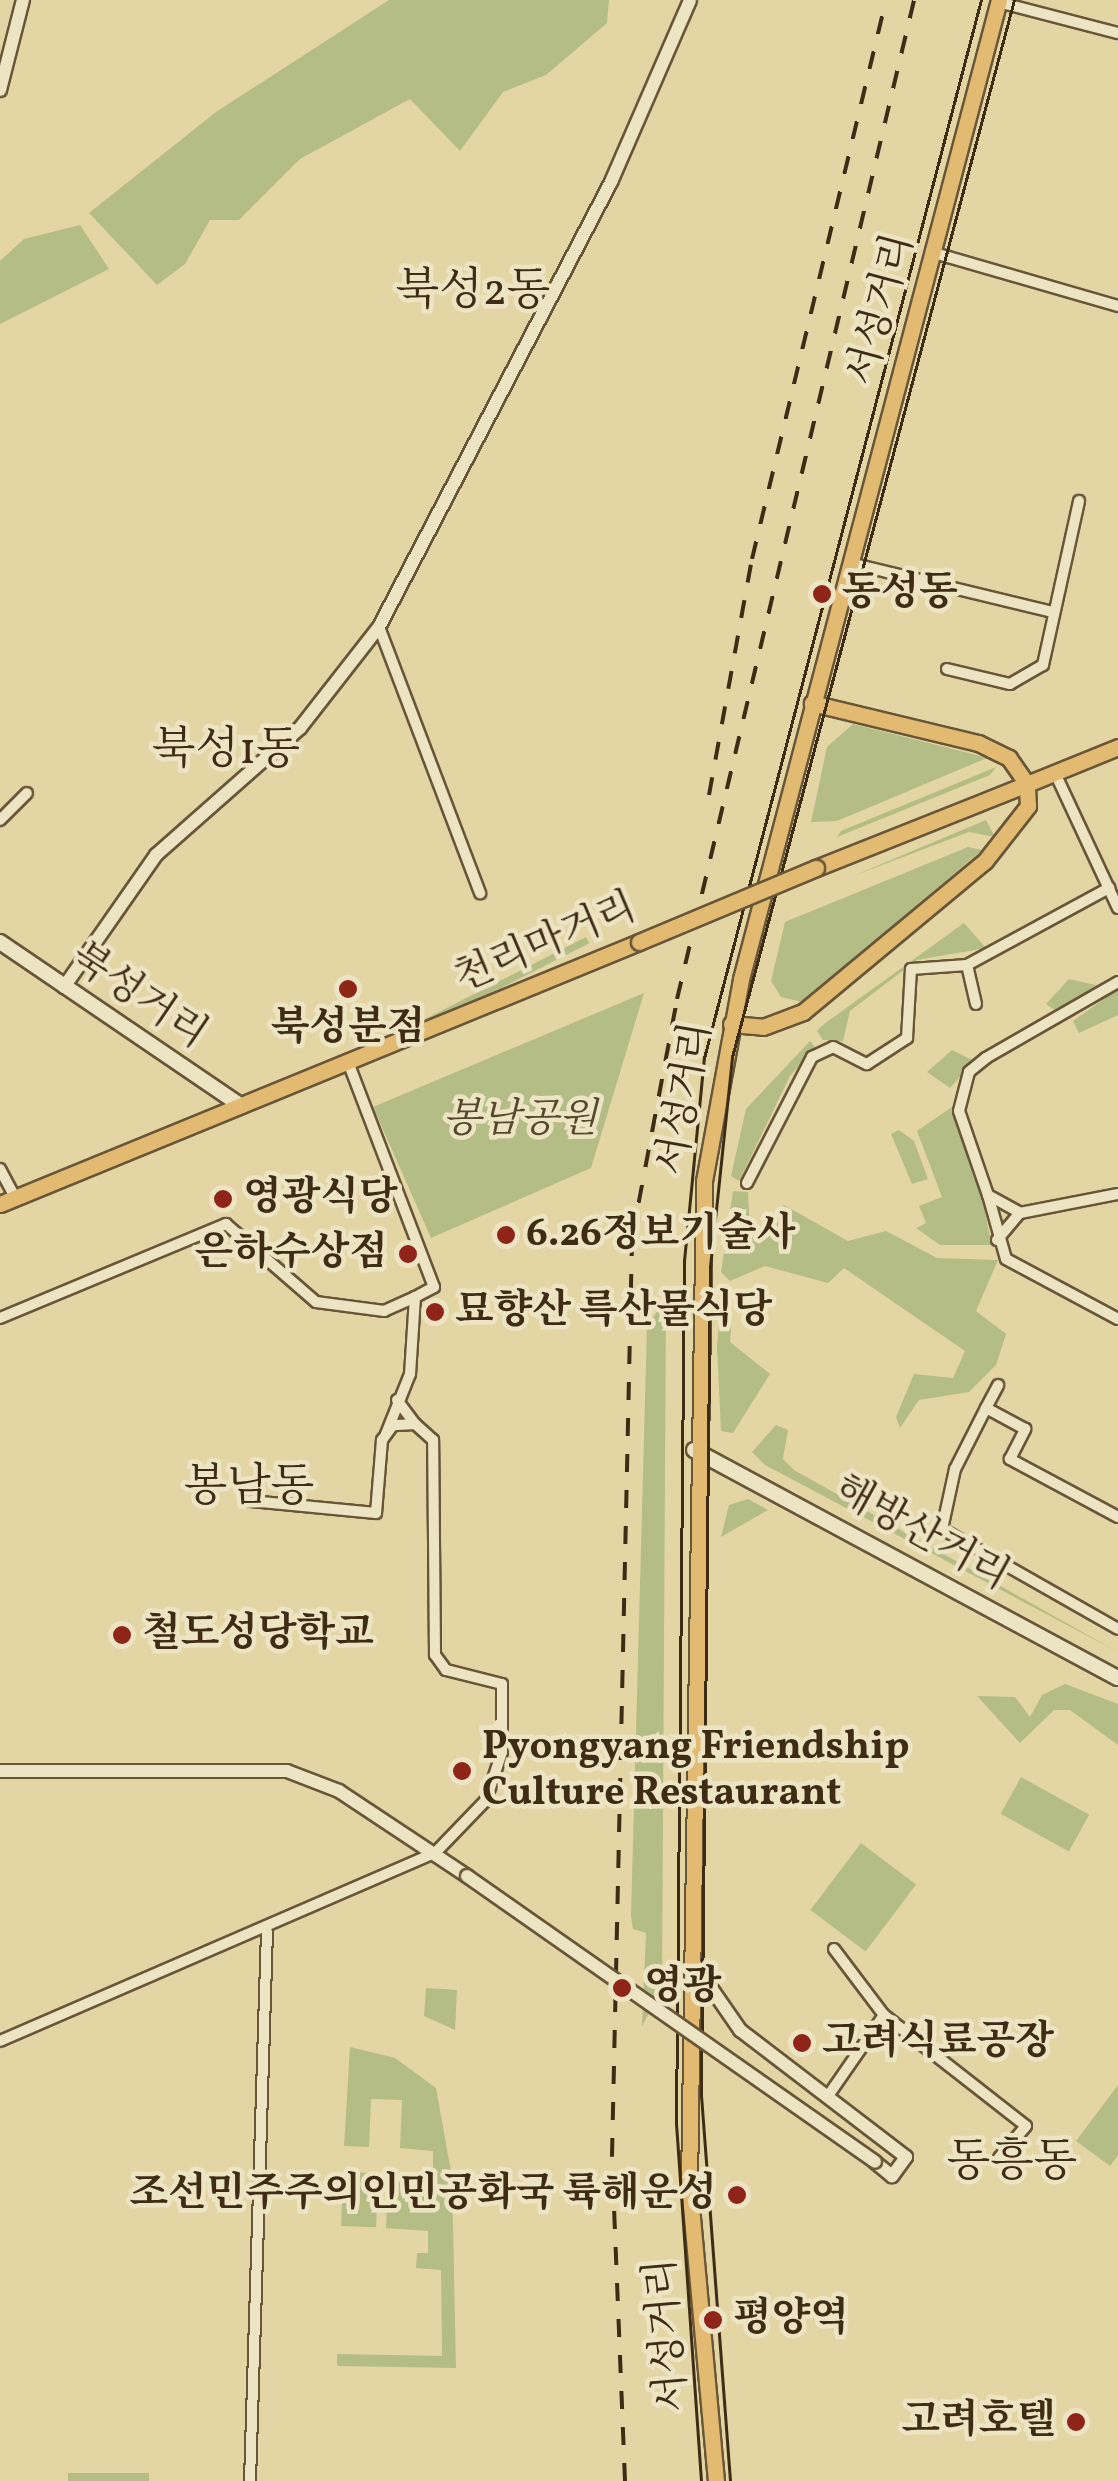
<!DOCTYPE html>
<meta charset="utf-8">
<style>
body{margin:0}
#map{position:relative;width:1118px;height:2481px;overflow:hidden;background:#e4d5a4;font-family:Vollkorn,"Noto Serif KR",serif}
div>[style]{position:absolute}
.green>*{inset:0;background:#b4bd86;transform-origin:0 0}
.roads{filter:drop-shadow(2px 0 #685638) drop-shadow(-2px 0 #685638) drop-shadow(0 2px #685638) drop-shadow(0 -2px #685638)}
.minor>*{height:10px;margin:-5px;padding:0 5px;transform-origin:5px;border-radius:5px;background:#ede4c4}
.tertiary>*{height:12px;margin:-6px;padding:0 6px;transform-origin:6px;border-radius:6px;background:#ede4c4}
.secondary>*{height:14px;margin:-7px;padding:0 7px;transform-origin:7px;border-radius:7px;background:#ede4c4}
.primary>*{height:15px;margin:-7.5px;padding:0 7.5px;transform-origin:7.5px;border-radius:7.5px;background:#e2ba72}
.trunk>*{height:15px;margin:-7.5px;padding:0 7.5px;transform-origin:7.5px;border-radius:7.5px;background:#e2ba72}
.tram>*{height:2.5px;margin:-1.25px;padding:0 1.25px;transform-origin:1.25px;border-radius:1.25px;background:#3f2c14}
.rail>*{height:4px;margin-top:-2px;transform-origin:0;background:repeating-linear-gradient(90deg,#3f2c14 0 18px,transparent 0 36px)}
.bridges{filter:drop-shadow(2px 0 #685638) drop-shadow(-2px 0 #685638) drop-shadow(0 2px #685638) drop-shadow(0 -2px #685638)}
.tertiary-bridge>*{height:12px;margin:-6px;padding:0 6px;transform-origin:6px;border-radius:6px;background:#ede4c4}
.trunk-bridge>*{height:15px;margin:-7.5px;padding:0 7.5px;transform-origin:7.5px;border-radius:7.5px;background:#e2ba72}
.dots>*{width:28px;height:28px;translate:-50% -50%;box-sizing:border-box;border:5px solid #ede4c4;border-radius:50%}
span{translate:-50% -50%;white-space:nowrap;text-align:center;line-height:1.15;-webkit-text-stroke:9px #ede4c4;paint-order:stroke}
.street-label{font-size:40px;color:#3f2c14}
.poi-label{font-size:40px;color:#3f2c14;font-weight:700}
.left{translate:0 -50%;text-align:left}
.right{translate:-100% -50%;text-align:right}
.park-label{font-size:40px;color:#56492b;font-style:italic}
.quarter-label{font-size:45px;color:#3f2c14}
</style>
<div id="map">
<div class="green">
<div style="clip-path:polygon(389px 0,609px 0,607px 23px,546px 75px,503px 92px,460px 151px,410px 99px,300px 159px,239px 220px,210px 220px,185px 264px,157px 285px,89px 213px,216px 112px)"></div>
<div style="clip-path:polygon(80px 225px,109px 269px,0 324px,0 261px,24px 239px)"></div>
<div style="clip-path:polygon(853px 724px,969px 753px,987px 758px,837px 821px,811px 822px,827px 747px)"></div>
<div style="clip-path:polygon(996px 767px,990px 775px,837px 837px,841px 831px)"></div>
<div style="clip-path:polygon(986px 820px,995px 837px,969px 832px,853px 876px)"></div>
<div style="clip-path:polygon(968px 847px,982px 850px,802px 1002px,781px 997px,771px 981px,785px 922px)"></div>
<div style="clip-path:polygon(964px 923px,986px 948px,917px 960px,850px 1011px,843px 1041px,823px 1040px,817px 1031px,824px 1024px)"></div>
<div style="left:586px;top:937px;width:7px;height:352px;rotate:63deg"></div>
<div style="clip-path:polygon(1069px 979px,1100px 986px,1059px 1013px,1046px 1004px)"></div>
<div style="clip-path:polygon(1118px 989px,1118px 1015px,1079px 1033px,1073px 1021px)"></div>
<div style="clip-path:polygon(644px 993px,591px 1168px,431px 1238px,373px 1107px)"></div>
<div style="clip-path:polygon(810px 1041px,815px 1047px,790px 1076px,739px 1181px,731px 1176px,746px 1109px)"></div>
<div style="clip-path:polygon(952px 1050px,974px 1061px,950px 1088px,927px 1072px)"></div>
<div style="clip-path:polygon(952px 1107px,980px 1189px,992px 1245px,940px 1245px,916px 1228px,926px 1223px,919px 1206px,942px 1197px,917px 1131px)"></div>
<div style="clip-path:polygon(899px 1130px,914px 1141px,928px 1179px,912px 1184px,891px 1134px)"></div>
<div style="clip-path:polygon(733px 1191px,748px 1192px,750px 1235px,784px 1205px,848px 1241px,886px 1231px,937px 1258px,998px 1260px,976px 1311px,1006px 1334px,996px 1365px,969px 1392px,919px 1400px,900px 1428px,896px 1417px,914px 1374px,953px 1378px,965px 1351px,844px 1268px,828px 1283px,765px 1266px,730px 1281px,721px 1272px)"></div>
<div style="clip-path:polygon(666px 1299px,662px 1990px,642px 2026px,646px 1933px,633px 1929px,631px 1916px,647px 1326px)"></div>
<div style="clip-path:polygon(732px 1319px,730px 1342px,770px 1374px,733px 1433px,721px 1431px,717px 1346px,719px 1324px)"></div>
<div style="clip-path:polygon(776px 1425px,788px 1430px,783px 1459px,794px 1470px,1118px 1652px,765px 1465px,752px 1452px)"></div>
<div style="clip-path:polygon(748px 1499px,768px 1510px,721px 1537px,729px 1505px)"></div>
<div style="clip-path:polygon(1065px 1684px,1118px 1704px,1118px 1745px,1070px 1710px,1054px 1710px,1020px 1743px,977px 1696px,1015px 1697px,1030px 1717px,1042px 1695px)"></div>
<div style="left:1021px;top:1777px;width:78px;height:42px;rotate:29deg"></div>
<div style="left:861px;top:1843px;width:69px;height:84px;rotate:37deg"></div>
<div style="clip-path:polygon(426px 1988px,457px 1990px,455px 2030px,424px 2016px)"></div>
<div style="clip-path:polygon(350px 2047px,395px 2058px,436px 2088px,452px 2177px,456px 2368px,337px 2366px,337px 2354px,442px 2356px,441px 2270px,416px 2268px,417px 2253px,428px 2253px,428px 2231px,386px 2228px,388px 2174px,433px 2176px,433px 2151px,400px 2148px,402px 2100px,371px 2099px,369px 2147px,344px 2146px)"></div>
<div style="clip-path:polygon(1118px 2085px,1118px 2155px,1110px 2166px,1076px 2141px)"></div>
<div style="left:343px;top:2172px;width:35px;height:54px;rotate:2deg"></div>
<div style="left:68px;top:2473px;width:81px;height:8px"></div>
</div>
<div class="roads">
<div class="minor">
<div style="left:998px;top:2px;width:124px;rotate:14.5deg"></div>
<div style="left:931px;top:252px;width:195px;rotate:16.1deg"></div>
<div style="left:850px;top:563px;width:205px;rotate:13.6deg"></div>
<div style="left:379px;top:627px;width:285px;rotate:69.2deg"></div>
<div style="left:947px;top:669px;width:65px;rotate:13.4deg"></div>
<div style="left:1010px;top:684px;width:38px;rotate:-30deg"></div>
<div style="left:1043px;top:665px;width:168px;rotate:-77.6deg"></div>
<div style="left:1055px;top:773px;width:149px;rotate:65deg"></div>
<div style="left:0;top:820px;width:38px;rotate:-45deg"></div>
<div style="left:967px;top:965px;width:40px;rotate:77deg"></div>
<div style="left:1118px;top:982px;width:152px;rotate:150.1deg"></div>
<div style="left:986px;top:1058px;width:22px;rotate:141deg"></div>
<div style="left:969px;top:1072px;width:40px;rotate:104.4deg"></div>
<div style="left:959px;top:1111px;width:89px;rotate:71deg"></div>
<div style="left:988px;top:1195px;width:37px;rotate:29deg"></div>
<div style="left:1020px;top:1213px;width:100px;rotate:-11deg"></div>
<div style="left:348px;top:1062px;width:241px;rotate:69.1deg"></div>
<div style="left:434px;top:1287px;width:21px;rotate:152deg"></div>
<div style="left:415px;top:1297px;width:77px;rotate:93.7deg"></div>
<div style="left:410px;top:1374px;width:65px;rotate:111.8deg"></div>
<div style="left:0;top:1169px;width:32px;rotate:62deg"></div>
<div style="left:747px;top:1183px;width:142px;rotate:-62.7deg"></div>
<div style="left:812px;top:1057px;width:23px;rotate:-25deg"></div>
<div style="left:833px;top:1047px;width:38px;rotate:27deg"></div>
<div style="left:867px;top:1064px;width:48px;rotate:-33deg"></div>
<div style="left:907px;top:1038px;width:69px;rotate:-86.7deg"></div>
<div style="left:911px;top:969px;width:56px;rotate:-4.1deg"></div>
<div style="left:967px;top:965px;width:162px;rotate:-28.5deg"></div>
<div style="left:988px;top:1195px;width:66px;rotate:74.3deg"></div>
<div style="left:1006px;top:1259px;width:127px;rotate:28.2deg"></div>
<div style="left:997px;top:1240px;width:35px;rotate:-50deg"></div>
<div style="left:0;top:1318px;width:245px;rotate:-22.6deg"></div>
<div style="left:226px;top:1224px;width:119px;rotate:40.9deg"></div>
<div style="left:316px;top:1302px;width:69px;rotate:7.5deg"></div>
<div style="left:384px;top:1311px;width:34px;rotate:-24deg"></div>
<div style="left:397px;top:1400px;width:30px;rotate:53deg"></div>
<div style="left:986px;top:1408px;width:26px;rotate:-62deg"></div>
<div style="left:1118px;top:1517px;width:123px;rotate:-151.8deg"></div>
<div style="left:1010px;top:1459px;width:34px;rotate:-63deg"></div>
<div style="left:1025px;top:1429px;width:44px;rotate:-151.7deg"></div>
<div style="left:986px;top:1408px;width:68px;rotate:116.9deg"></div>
<div style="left:955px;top:1469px;width:61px;rotate:102.2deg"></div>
<div style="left:942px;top:1529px;width:202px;rotate:29.6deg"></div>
<div style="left:834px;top:1949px;width:83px;rotate:52.9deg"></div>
<div style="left:884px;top:2015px;width:180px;rotate:38deg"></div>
<div style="left:1026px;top:2126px;width:42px;rotate:130.2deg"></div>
<div style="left:0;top:2041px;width:474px;rotate:-23.4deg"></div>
<div style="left:435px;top:1853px;width:74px;rotate:-46.1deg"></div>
<div style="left:486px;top:1800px;width:51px;rotate:-71.6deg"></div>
<div style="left:502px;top:1752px;width:68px;rotate:-90deg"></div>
<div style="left:502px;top:1684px;width:58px;rotate:-166deg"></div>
<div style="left:446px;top:1670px;width:19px;rotate:-126deg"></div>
<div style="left:435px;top:1655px;width:215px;rotate:-90.5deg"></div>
<div style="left:433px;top:1440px;width:24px;rotate:-138deg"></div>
<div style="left:415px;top:1424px;width:22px;rotate:177deg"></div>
<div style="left:393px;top:1425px;width:19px;rotate:126deg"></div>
<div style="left:382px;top:1440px;width:73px;rotate:94.7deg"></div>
<div style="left:376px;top:1513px;width:126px;rotate:-174.5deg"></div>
<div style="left:828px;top:2096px;width:98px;rotate:-55.3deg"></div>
<div style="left:250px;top:2481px;width:550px;rotate:-88.23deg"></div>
</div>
<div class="tertiary">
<div style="left:0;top:90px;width:93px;rotate:-75.7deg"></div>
<div style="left:64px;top:987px;width:161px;rotate:-55.1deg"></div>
<div style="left:156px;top:855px;width:192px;rotate:-41.4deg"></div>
<div style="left:300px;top:728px;width:128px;rotate:-52deg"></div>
<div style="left:379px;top:627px;width:502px;rotate:-62.46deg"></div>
<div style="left:611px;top:182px;width:198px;rotate:-66.5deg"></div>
<div style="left:0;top:1771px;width:287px"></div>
<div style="left:287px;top:1771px;width:56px;rotate:21deg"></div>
<div style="left:339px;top:1791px;width:154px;rotate:33.6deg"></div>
<div style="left:693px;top:1962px;width:83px;rotate:55.3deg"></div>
<div style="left:740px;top:2030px;width:209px;rotate:37.4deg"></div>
<div style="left:906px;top:2157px;width:24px;rotate:126deg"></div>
<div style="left:892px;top:2176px;width:22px;rotate:-141deg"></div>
</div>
<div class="secondary">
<div style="left:0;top:942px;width:292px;rotate:34.2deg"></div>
<div style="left:694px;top:1450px;width:481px;rotate:28.3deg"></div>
</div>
<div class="primary">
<div style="left:1027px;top:784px;width:98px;rotate:-22.1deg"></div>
<div style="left:716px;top:2481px;width:296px;rotate:-95.2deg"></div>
<div style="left:689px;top:2186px;width:1005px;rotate:-89.14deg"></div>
<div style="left:704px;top:1181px;width:205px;rotate:-79.6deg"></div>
<div style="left:741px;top:979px;width:1012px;rotate:-75.24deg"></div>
</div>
<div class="trunk">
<div style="left:816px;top:868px;width:227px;rotate:-21.7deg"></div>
<div style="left:731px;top:1024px;width:32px;rotate:5deg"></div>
<div style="left:763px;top:1027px;width:43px;rotate:-20.6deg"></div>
<div style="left:803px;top:1012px;width:236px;rotate:-39.7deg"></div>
<div style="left:985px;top:861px;width:70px;rotate:-52deg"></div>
<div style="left:1028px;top:806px;width:22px;rotate:-93deg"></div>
<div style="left:1027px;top:784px;width:32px;rotate:-125deg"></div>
<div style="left:1009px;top:758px;width:34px;rotate:-154deg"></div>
<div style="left:978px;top:743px;width:171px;rotate:-166.5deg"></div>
<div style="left:0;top:1204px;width:691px;rotate:-22.29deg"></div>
</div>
</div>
<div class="tram">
<div style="left:701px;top:2481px;width:358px;rotate:-94deg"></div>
<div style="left:676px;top:2124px;width:863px;rotate:-89.47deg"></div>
<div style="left:684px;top:1261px;width:204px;rotate:-84.4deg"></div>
<div style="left:704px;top:1058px;width:1094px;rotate:-75.33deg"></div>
<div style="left:730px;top:2481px;width:385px;rotate:-94.3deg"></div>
<div style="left:701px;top:2097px;width:830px;rotate:-89.38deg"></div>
<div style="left:710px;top:1267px;width:211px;rotate:-84deg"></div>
<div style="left:732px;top:1057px;width:1094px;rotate:-75.06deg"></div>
</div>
<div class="rail">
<div style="left:709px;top:795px;width:240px;rotate:-79.7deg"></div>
<div style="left:752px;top:559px;width:575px;rotate:-76.52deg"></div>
<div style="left:625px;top:2481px;width:325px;rotate:-92.3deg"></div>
<div style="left:612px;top:2156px;width:918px;rotate:-88.75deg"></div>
<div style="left:632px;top:1238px;width:243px;rotate:-79.3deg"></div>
<div style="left:677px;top:999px;width:1027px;rotate:-76.65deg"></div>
</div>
<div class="bridges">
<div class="tertiary-bridge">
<div style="left:467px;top:1876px;width:498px;rotate:35deg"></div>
</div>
<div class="trunk-bridge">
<div style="left:639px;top:942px;width:192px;rotate:-22.7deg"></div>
</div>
</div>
<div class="dots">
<div style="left:822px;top:594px;background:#8f2418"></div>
<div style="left:348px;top:989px;background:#8f2418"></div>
<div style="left:223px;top:1199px;background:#8f2418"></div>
<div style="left:506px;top:1235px;background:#8f2418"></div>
<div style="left:408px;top:1254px;background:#8f2418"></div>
<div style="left:435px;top:1312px;background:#8f2418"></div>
<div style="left:122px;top:1635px;background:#8f2418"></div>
<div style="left:462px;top:1771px;background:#8f2418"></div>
<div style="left:622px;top:1988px;background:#8f2418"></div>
<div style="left:802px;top:2043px;background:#8f2418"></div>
<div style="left:737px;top:2195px;background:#8f2418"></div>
<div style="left:713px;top:2320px;background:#8f2418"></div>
<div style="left:1076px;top:2422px;background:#8f2418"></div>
</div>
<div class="street-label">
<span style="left:882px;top:310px;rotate:-75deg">서성거리</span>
<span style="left:546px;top:944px;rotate:-23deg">천리마거리</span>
<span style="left:138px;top:997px;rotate:34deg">북성거리</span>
<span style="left:686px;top:1099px;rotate:-80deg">서성거리</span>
<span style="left:921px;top:1534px;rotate:29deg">해방산거리</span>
<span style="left:669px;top:2335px;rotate:-95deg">서성거리</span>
</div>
<div class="poi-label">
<span class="left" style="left:842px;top:594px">동성동</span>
<span style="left:348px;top:1029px">북성분점</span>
<span class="left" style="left:243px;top:1199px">영광식당</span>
<span class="left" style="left:526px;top:1235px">6.26정보기술사</span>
<span class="right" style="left:388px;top:1254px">은하수상점</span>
<span class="left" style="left:455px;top:1312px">묘향산 륵산물식당</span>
<span class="left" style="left:142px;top:1635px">철도성당학교</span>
<span class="left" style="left:482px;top:1771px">Pyongyang Friendship<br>Culture Restaurant</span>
<span class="left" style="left:644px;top:1988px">영광</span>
<span class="left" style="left:822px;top:2043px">고려식료공장</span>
<span class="right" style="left:717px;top:2195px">조선민주주의인민공화국 륙해운성</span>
<span class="left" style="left:733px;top:2320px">평양역</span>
<span class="right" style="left:1056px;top:2422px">고려호텔</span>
</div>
<div class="park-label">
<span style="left:520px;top:1121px">봉남공원</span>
</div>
<div class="quarter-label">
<span style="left:473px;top:293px">북성2동</span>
<span style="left:226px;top:752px">북성1동</span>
<span style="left:249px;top:1489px">봉남동</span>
<span style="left:1012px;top:2164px">동흥동</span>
</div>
</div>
